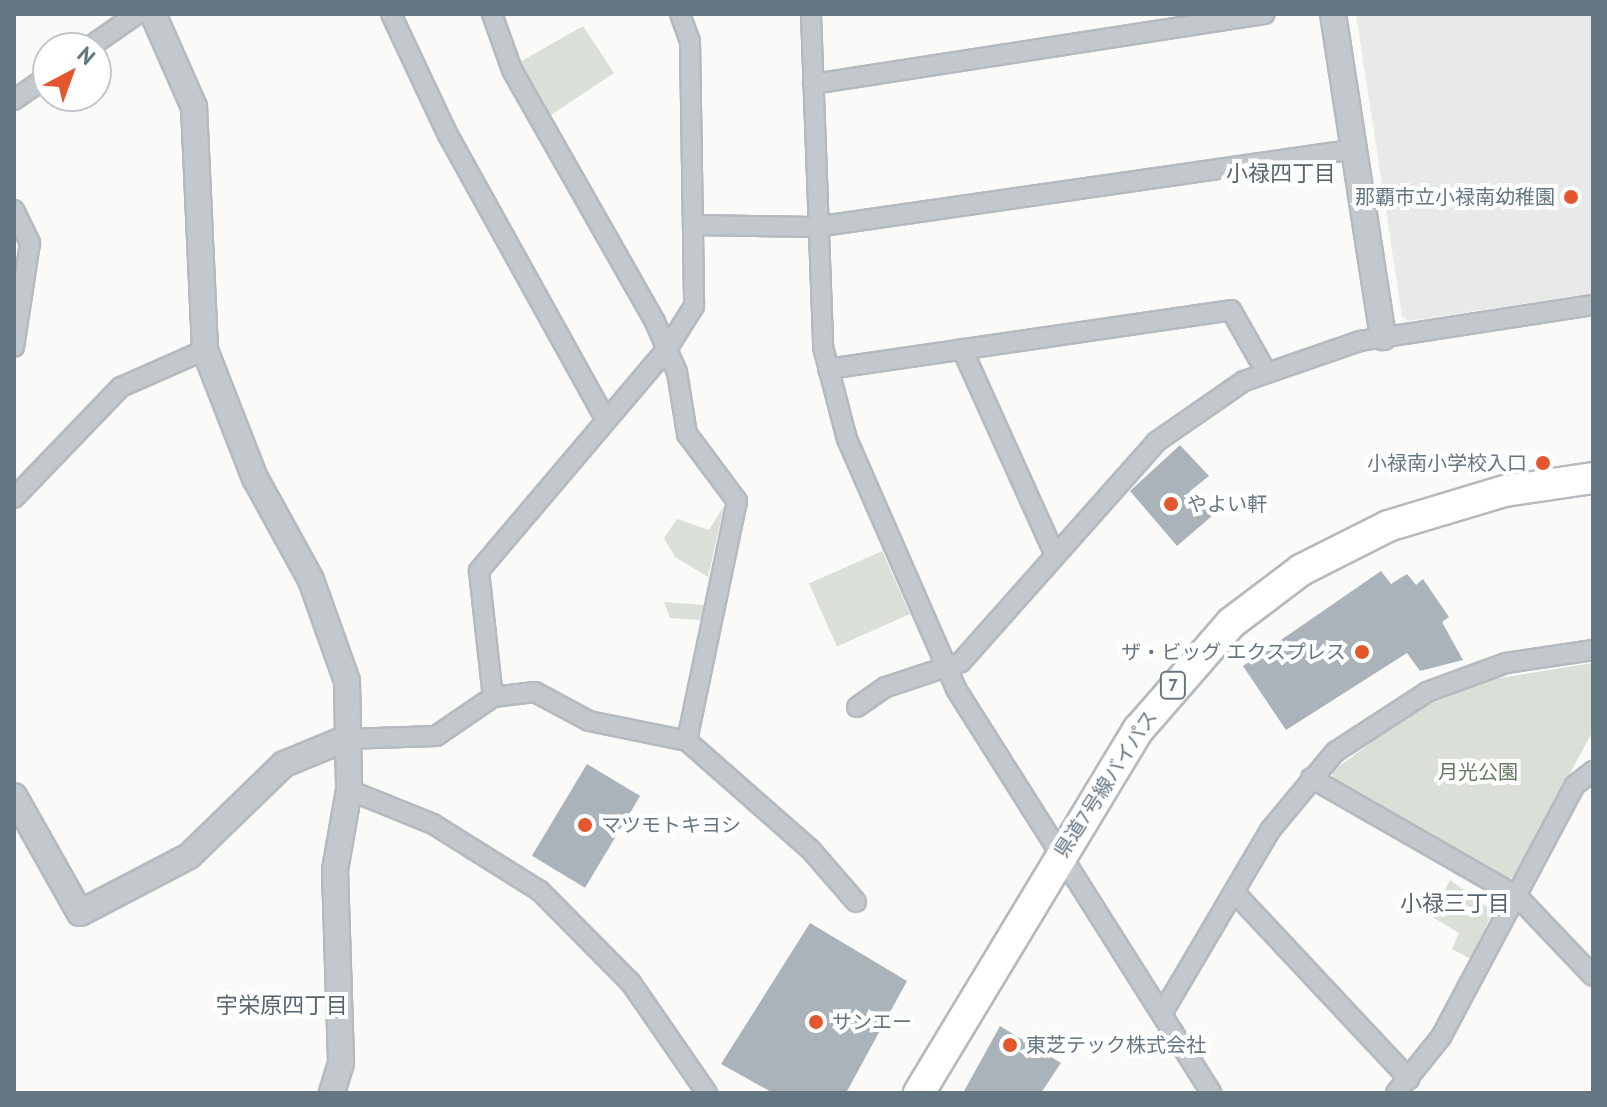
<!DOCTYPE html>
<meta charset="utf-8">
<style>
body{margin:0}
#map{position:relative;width:1607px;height:1107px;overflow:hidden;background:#fafaf8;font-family:"PT Sans","Noto Sans JP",sans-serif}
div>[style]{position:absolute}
.built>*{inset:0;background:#e8e9e9}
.green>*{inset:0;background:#dadfd7;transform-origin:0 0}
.building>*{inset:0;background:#aab3b9;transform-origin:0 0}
.roads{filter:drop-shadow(2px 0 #b5babe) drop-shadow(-2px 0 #b5babe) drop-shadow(0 2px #b5babe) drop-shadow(0 -2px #b5babe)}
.minor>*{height:18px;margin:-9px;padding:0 9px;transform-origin:9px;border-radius:9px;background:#c3c8cc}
.tertiary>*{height:24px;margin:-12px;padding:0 12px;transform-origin:12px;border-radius:12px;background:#c3c8cc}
.primary>*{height:30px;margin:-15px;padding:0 15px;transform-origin:15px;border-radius:15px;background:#fff}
.dots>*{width:22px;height:22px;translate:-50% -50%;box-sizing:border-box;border:4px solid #fff;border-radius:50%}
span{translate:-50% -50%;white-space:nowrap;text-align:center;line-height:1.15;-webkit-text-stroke:8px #fff;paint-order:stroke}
.shield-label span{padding:2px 6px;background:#fff;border:2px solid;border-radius:6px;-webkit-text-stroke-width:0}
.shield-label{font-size:18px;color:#657683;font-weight:700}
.poi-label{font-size:20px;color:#657683}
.right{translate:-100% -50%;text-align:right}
.left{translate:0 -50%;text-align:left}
.park-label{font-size:20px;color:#687a64}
.street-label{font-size:20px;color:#657683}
.neighbourhood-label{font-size:22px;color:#57646e}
.frame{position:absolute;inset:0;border:16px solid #657683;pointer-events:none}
.north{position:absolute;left:32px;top:32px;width:80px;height:80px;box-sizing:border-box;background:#fff;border:2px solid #c1c8cd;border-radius:50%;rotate:41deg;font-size:22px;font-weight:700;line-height:32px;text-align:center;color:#657683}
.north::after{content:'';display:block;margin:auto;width:28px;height:36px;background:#e4572e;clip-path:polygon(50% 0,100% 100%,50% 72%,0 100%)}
</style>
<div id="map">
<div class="built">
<div style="clip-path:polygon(1356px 14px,1593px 14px,1593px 293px,1408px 321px,1402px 316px)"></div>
</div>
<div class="green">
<div style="clip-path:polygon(583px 26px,614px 73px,548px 117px,520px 62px)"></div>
<div style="clip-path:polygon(724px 506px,708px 577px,675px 557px,664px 538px,677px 519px,709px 530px)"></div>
<div style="left:882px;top:551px;width:69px;height:80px;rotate:66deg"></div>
<div style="clip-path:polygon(664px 602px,704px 605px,701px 620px,670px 618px)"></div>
<div style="clip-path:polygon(1593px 663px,1593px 731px,1513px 878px,1499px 878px,1333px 780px,1333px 771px,1413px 711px,1487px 680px)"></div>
<div style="clip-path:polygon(1450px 880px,1493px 911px,1471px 959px,1452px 949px,1459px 933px,1431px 916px)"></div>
</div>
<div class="building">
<div style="clip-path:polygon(1180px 445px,1209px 476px,1189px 492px,1212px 516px,1177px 546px,1130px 491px)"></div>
<div style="clip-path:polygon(1381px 571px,1391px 584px,1407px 574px,1416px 585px,1423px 579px,1449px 617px,1442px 622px,1463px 660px,1420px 671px,1407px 653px,1286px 730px,1243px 666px)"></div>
<div style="left:587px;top:764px;width:62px;height:107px;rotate:31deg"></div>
<div style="clip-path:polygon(810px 923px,907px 981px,846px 1093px,773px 1093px,721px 1064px)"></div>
<div style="clip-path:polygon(1000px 1026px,1061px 1063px,1041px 1093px,963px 1093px)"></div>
</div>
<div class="roads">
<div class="minor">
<div style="left:391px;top:14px;width:134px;rotate:64.8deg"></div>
<div style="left:448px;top:135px;width:324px;rotate:61deg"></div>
<div style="left:492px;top:14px;width:59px;rotate:70.3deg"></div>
<div style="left:512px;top:70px;width:290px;rotate:60.4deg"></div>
<div style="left:655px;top:322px;width:55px;rotate:66.3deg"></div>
<div style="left:677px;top:372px;width:63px;rotate:80.8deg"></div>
<div style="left:687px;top:434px;width:84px;rotate:53.3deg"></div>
<div style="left:737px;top:501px;width:245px;rotate:101.8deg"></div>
<div style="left:680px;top:14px;width:29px;rotate:70deg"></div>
<div style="left:690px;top:41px;width:265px;rotate:89.1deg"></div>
<div style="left:694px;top:306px;width:51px;rotate:122.1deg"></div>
<div style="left:667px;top:349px;width:291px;rotate:130.3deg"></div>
<div style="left:479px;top:571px;width:127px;rotate:83.7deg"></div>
<div style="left:493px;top:697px;width:42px;rotate:-6.8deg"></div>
<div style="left:535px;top:692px;width:61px;rotate:28.2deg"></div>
<div style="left:589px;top:721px;width:100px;rotate:11.5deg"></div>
<div style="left:687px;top:741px;width:164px;rotate:41.3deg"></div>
<div style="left:810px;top:849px;width:70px;rotate:49deg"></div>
<div style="left:811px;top:14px;width:333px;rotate:87.9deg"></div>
<div style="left:823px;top:347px;width:95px;rotate:75.4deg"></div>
<div style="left:847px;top:439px;width:273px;rotate:66.4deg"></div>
<div style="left:956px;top:689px;width:478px;rotate:57.7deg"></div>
<div style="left:88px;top:48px;width:60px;rotate:-34.8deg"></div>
<div style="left:813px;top:84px;width:457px;rotate:-8.8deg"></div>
<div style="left:14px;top:100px;width:42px;rotate:-35.2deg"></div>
<div style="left:14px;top:210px;width:37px;rotate:64deg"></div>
<div style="left:30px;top:243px;width:105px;rotate:98.7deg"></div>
<div style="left:693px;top:225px;width:122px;rotate:0.9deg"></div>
<div style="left:815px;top:227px;width:541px;rotate:-8.19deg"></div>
<div style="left:962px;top:349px;width:226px;rotate:65.7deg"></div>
<div style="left:828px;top:369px;width:407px;rotate:-8.3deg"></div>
<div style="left:1231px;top:310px;width:69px;rotate:60.5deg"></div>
<div style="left:14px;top:498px;width:154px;rotate:-46.1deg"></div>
<div style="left:121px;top:387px;width:92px;rotate:-23.8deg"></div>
<div style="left:857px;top:707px;width:35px;rotate:-35deg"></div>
<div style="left:886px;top:687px;width:79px;rotate:-18.4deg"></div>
<div style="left:961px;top:662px;width:294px;rotate:-48.4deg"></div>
<div style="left:1156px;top:442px;width:107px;rotate:-34.7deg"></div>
<div style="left:1244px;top:381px;width:123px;rotate:-19deg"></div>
<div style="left:1360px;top:341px;width:236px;rotate:-8.8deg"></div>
<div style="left:345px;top:739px;width:91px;rotate:-1.9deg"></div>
<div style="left:436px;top:736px;width:69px;rotate:-34.4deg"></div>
<div style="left:1311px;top:778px;width:237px;rotate:29.8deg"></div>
<div style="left:1517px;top:896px;width:110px;rotate:46.5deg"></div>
<div style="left:349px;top:790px;width:91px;rotate:22deg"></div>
<div style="left:433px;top:824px;width:126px;rotate:32.1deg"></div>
<div style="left:540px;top:891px;width:129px;rotate:45.3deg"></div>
<div style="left:631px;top:983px;width:134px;rotate:55.4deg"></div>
<div style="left:1235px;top:893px;width:255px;rotate:46.9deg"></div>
<div style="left:1163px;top:1012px;width:212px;rotate:-59.5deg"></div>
<div style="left:1271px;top:829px;width:100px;rotate:-50.3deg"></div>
<div style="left:1335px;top:752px;width:110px;rotate:-33.1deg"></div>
<div style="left:1427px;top:692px;width:84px;rotate:-20.2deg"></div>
<div style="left:1506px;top:663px;width:88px;rotate:-8.5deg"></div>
<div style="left:1396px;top:1093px;width:72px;rotate:-51.2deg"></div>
<div style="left:1441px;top:1037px;width:285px;rotate:-62deg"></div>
<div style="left:1575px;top:785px;width:23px;rotate:-38deg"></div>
</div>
<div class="tertiary">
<div style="left:153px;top:14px;width:102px;rotate:66.2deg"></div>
<div style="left:194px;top:107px;width:243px;rotate:87.4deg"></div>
<div style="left:205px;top:350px;width:137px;rotate:68.7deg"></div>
<div style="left:255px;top:478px;width:116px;rotate:61.2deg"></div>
<div style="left:311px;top:580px;width:107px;rotate:70.4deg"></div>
<div style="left:347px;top:681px;width:109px;rotate:88.9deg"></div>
<div style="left:349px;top:790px;width:81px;rotate:99.9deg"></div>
<div style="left:335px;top:870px;width:193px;rotate:88.2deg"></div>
<div style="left:341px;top:1063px;width:31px;rotate:107deg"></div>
<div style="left:1333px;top:14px;width:327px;rotate:81.2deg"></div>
<div style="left:14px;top:796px;width:134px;rotate:60.6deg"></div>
<div style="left:80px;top:913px;width:123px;rotate:-27.6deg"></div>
<div style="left:189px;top:856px;width:132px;rotate:-44.1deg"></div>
<div style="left:284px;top:764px;width:66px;rotate:-22.3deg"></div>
</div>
<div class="primary">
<div style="left:919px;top:1093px;width:425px;rotate:-58.9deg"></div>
<div style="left:1139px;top:729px;width:140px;rotate:-49deg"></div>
<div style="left:1231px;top:623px;width:88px;rotate:-37.1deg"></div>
<div style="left:1301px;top:570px;width:97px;rotate:-26.8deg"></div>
<div style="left:1388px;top:526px;width:122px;rotate:-16.7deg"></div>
<div style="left:1505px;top:491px;width:89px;rotate:-8.4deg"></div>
</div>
</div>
<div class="dots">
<div style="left:1571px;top:197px;background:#e4572e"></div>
<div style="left:1543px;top:463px;background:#e4572e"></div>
<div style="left:1171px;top:504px;background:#e4572e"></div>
<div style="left:1362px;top:652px;background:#e4572e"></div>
<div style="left:585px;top:825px;background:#e4572e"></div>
<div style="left:816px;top:1022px;background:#e4572e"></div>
<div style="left:1010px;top:1045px;background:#e4572e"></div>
</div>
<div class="shield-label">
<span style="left:1173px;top:685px">7</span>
</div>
<div class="poi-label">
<span class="right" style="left:1555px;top:197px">那覇市立小禄南幼稚園</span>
<span class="right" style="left:1527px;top:463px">小禄南小学校入口</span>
<span class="left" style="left:1187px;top:504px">やよい軒</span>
<span class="right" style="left:1346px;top:652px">ザ・ビッグ エクスプレス</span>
<span class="left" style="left:601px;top:825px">マツモトキヨシ</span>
<span class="left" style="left:832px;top:1022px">サンエー</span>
<span class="left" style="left:1026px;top:1045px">東芝テック株式会社</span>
</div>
<div class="park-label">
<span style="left:1478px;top:772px">月光公園</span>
</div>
<div class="street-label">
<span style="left:1106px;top:784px;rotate:-57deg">県道7号線バイパス</span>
</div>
<div class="neighbourhood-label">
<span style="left:1281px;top:174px">小禄四丁目</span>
<span style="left:1455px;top:904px">小禄三丁目</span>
<span style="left:282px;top:1006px">宇栄原四丁目</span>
</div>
<div class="frame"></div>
<div class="north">N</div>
</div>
